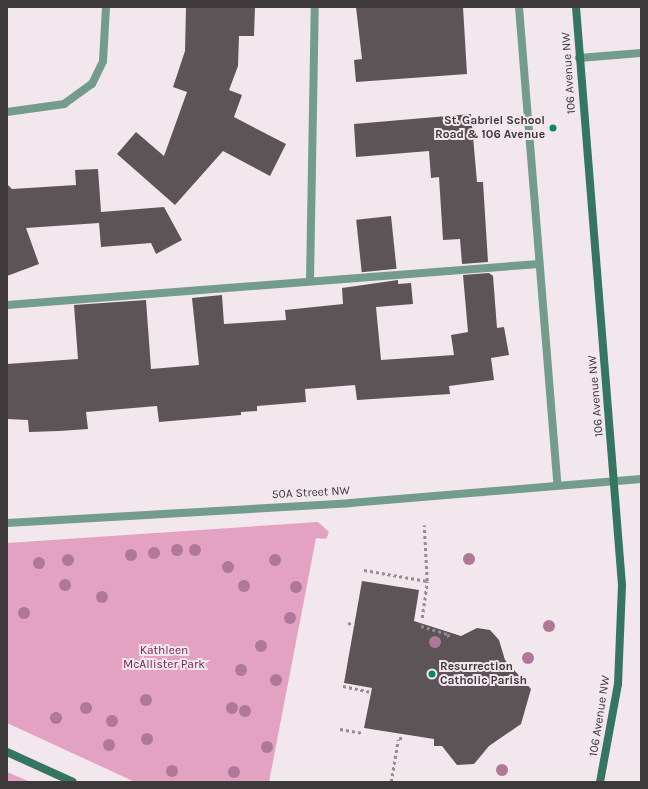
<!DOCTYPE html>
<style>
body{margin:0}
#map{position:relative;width:648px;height:789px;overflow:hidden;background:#f2e7ec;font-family:Karla,sans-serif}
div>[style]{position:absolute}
.green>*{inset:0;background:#e4a2c2}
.building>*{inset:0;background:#5d5458;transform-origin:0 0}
.path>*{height:2.5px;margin-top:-1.25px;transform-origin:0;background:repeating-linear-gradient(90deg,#948c90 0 3px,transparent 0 6px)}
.lane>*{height:8px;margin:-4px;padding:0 4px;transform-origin:4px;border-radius:4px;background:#749c8d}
.street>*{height:8px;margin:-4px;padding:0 4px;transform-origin:4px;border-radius:4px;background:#749c8d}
.secondary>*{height:8px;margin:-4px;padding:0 4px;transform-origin:4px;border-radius:4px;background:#357562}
.trees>*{width:12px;height:12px;margin:-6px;border-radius:50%;background:#af7798}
.dots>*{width:11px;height:11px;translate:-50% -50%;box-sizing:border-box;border:2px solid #f2e7ec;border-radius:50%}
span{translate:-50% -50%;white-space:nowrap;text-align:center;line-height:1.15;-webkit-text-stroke:4px #f2e7ec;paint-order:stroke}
.street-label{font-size:12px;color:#3e3a3c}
.poi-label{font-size:12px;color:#3e3a3c;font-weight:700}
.right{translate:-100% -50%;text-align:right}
.left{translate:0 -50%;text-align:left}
.park-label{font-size:12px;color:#791c53}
.frame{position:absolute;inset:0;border:8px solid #3e3a3c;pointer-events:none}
</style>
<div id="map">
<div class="green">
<div style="clip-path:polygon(318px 522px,329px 532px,326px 539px,316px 538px,269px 782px,135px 782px,7px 723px,7px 543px)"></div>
<div style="clip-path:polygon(7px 772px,30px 782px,7px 782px)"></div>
</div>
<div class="building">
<div style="clip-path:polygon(186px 7px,255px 7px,254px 36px,239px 36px,238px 66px,229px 90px,242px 95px,234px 117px,286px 144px,270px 176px,223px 151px,175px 205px,117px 154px,136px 132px,164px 156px,187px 92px,173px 87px,185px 51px)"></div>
<div style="clip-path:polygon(356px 7px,463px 7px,467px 74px,356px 82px,354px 60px,362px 59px)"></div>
<div style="clip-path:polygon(471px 114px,477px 182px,483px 182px,488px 262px,462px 264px,460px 239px,443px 240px,439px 177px,431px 178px,429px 151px,356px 157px,354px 124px)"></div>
<div style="clip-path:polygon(98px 169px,101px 212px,164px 207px,182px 240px,156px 254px,151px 243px,101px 247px,99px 223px,26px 228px,39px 264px,7px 276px,7px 184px,12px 189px,76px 185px,75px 170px)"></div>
<div style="left:391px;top:216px;width:53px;height:35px;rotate:84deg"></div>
<div style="clip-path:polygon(489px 273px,493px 276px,497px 328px,504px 327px,509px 355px,491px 358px,494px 380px,449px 386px,450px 394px,357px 400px,355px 385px,305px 389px,306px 402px,257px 406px,257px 411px,241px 412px,241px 415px,159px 422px,157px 406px,86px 412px,88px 429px,59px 431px,29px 432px,28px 420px,7px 419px,7px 364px,78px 359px,74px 305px,146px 300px,151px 369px,199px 365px,192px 298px,222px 295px,224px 324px,286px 320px,285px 310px,343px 304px,342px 288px,398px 280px,398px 284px,411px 283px,413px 304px,376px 307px,381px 360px,454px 355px,451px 335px,468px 332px,463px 275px)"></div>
<div style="clip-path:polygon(362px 581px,419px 590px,414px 621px,461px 636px,477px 628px,490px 630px,499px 640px,505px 660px,531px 689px,521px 724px,489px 746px,474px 764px,457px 765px,442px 746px,434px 746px,434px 739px,364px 728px,372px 688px,344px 683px)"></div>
</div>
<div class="path">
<div style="left:364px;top:570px;width:64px;rotate:9.9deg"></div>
<div style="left:422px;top:618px;width:37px;rotate:-82deg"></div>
<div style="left:427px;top:581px;width:56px;rotate:-93.1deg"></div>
<div style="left:348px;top:623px;width:7px;rotate:16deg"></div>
<div style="left:421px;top:626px;width:28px;rotate:17deg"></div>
<div style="left:448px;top:634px;width:5px;rotate:68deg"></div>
<div style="left:343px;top:686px;width:29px;rotate:12deg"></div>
<div style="left:340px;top:729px;width:23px;rotate:10deg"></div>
<div style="left:400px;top:740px;width:5px;rotate:-79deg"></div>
<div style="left:391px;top:782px;width:43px;rotate:-80.5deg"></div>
</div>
<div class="lane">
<div style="left:310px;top:280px;width:273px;rotate:-89deg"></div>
<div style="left:7px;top:305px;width:534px;rotate:-4.41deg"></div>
</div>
<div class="street">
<div style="left:519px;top:7px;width:479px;rotate:85.4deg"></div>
<div style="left:579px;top:58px;width:62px;rotate:-4.6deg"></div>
<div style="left:7px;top:112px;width:58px;rotate:-8deg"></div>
<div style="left:64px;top:104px;width:34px;rotate:-36deg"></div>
<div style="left:92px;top:84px;width:25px;rotate:-64deg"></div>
<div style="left:103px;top:61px;width:54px;rotate:-86.8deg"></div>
<div style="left:7px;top:523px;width:344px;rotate:-3.3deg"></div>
<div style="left:350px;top:503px;width:292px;rotate:-4.7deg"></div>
</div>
<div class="secondary">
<div style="left:576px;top:7px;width:580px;rotate:85.45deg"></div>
<div style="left:622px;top:585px;width:99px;rotate:92.3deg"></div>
<div style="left:618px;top:684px;width:100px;rotate:100.4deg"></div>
<div style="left:7px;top:752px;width:72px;rotate:24.4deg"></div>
</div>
<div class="trees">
<div style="left:177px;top:550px"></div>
<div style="left:195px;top:550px"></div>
<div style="left:154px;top:553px"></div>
<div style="left:131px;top:555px"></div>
<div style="left:469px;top:559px"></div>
<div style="left:68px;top:560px"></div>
<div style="left:275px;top:560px"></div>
<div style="left:39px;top:563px"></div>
<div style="left:228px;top:567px"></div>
<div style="left:65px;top:585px"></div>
<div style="left:244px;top:586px"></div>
<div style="left:296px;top:587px"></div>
<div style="left:102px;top:597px"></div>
<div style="left:24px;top:613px"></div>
<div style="left:290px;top:618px"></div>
<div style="left:549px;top:626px"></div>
<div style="left:435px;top:642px"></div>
<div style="left:261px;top:646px"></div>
<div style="left:528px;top:658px"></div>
<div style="left:241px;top:670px"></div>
<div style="left:276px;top:680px"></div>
<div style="left:146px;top:700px"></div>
<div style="left:86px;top:708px"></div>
<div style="left:232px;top:708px"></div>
<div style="left:245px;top:711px"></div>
<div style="left:56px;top:718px"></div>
<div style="left:112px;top:721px"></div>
<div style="left:147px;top:739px"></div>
<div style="left:109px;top:745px"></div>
<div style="left:267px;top:747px"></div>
<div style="left:502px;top:770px"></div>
<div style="left:172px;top:771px"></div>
<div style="left:234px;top:772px"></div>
</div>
<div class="dots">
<div style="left:553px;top:128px;background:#07886b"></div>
<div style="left:432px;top:674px;background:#07886b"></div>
</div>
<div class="street-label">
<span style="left:569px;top:73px;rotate:-94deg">106 Avenue NW</span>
<span style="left:596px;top:396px;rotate:-95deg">106 Avenue NW</span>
<span style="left:311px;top:493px;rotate:-3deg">50A Street NW</span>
<span style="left:600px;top:716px;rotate:-81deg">106 Avenue NW</span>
</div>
<div class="poi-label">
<span class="right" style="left:545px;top:128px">St. Gabriel School<br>Road &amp; 106 Avenue</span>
<span class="left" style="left:440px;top:674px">Resurrection<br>Catholic Parish</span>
</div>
<div class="park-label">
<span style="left:164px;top:658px">Kathleen<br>McAllister Park</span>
</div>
<div class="frame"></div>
</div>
